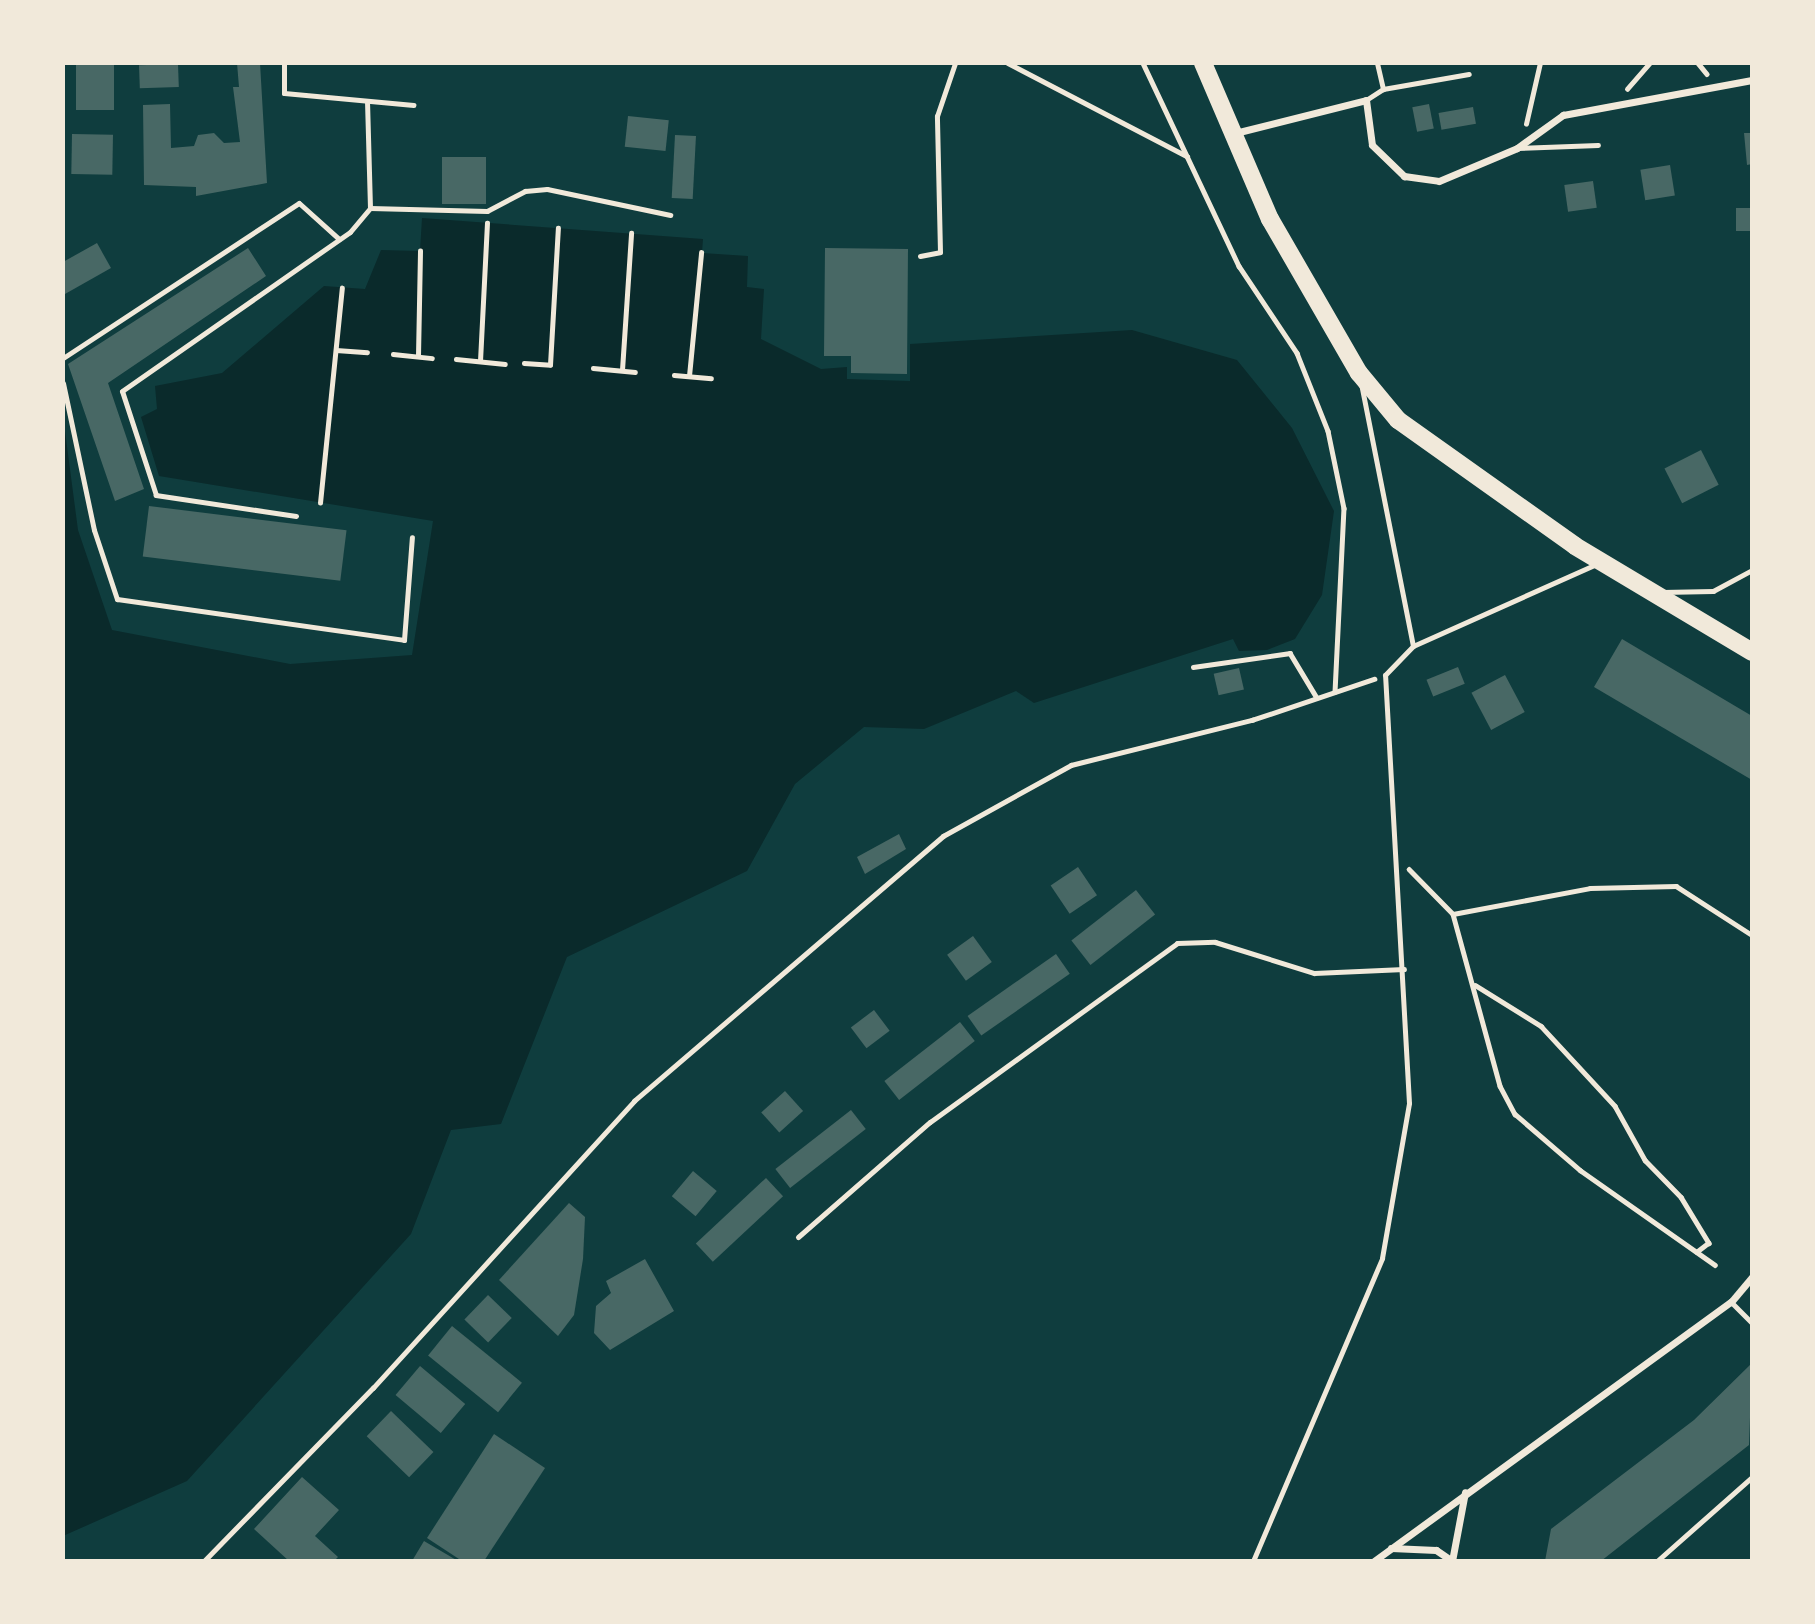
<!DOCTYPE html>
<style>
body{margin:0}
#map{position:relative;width:1815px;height:1624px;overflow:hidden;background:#0f3d3e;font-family:Overpass,sans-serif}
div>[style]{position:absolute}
.water>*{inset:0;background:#0a2a2b}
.building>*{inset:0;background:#486865;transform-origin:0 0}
.path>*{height:4.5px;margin:-2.25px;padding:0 2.25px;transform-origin:2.25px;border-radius:2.25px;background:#f1e9da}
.service>*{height:5px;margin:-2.5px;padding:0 2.5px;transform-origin:2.5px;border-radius:2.5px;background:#f1e9da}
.minor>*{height:7px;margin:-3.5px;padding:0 3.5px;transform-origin:3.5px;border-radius:3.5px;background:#f1e9da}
.primary>*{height:18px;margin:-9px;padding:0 9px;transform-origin:9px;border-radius:9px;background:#f1e9da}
span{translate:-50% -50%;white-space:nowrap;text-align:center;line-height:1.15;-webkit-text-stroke:6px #f1e9da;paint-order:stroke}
.frame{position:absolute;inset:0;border:65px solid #f1e9da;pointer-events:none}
</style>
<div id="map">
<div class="water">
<div style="clip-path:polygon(422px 218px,703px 239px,702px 253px,748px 256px,747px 287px,764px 289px,761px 339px,821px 369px,847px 367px,847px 379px,910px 381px,910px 344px,1132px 330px,1237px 360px,1292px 428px,1334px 511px,1322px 595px,1295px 639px,1267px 650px,1239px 651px,1233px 639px,1034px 703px,1016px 691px,924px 729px,864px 727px,795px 784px,747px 871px,567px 957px,501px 1124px,451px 1130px,411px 1234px,187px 1481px,63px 1536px,63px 416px,78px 530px,112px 630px,290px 664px,412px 655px,433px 521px,159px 476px,141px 417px,157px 409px,155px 386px,222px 373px,324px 286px,365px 289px,381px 250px,420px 251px)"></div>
</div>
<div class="building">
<div style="left:76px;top:63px;width:38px;height:47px"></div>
<div style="clip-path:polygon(237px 63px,260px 63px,267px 183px,196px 196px,196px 187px,144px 185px,143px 105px,170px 104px,171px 148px,194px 146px,198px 135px,214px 133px,224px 143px,240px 142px,233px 87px,239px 87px)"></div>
<div style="left:178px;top:64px;width:23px;height:39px;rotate:88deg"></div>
<div style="left:1429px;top:104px;width:25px;height:17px;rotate:79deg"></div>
<div style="left:1473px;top:107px;width:17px;height:35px;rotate:80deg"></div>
<div style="left:628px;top:116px;width:41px;height:31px;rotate:6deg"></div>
<div style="clip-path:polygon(1744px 133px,1752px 133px,1752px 164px,1747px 165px)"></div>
<div style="left:72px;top:134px;width:41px;height:40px;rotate:1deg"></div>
<div style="left:675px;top:135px;width:21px;height:63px;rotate:3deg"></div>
<div style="left:442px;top:157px;width:44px;height:47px"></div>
<div style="left:1670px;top:165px;width:31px;height:30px;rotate:81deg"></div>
<div style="left:1593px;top:181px;width:27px;height:29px;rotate:82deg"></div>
<div style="left:1752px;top:208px;width:23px;height:16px;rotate:90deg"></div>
<div style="clip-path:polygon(97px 243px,111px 268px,65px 294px,63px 262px)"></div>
<div style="clip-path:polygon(248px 248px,266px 276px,108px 383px,144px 489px,115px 501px,68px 364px)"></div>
<div style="clip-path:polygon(825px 248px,908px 249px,907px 374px,851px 373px,851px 356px,824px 356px)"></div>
<div style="left:1701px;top:450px;width:39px;height:41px;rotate:63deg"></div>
<div style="left:149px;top:506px;width:199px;height:51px;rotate:7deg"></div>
<div style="clip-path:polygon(1622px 639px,1752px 716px,1752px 780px,1594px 687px)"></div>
<div style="left:1458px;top:667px;width:18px;height:34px;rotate:68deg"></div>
<div style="left:1239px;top:668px;width:22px;height:26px;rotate:77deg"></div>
<div style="left:1505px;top:675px;width:42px;height:38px;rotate:62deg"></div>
<div style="clip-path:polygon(899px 834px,906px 849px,865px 874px,857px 857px)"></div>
<div style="left:1078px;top:867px;width:34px;height:33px;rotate:56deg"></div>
<div style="left:1136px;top:890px;width:31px;height:82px;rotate:52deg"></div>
<div style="left:973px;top:936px;width:32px;height:32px;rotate:54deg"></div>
<div style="left:1056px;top:954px;width:24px;height:108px;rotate:55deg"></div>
<div style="left:874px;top:1010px;width:26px;height:29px;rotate:53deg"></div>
<div style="left:960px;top:1022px;width:24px;height:96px;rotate:52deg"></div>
<div style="left:785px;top:1091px;width:27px;height:32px;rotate:48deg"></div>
<div style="left:851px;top:1110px;width:24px;height:96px;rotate:52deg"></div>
<div style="left:693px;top:1171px;width:31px;height:33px;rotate:40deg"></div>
<div style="left:766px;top:1178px;width:25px;height:96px;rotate:47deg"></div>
<div style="clip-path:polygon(569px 1203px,585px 1217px,583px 1259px,574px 1315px,558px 1336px,499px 1280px)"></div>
<div style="clip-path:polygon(645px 1259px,674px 1311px,610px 1350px,594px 1333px,596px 1306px,611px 1293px,606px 1281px)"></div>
<div style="left:488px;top:1295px;width:33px;height:34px;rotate:44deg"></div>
<div style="left:452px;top:1326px;width:90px;height:38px;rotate:39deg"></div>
<div style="clip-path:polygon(1752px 1363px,1749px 1445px,1601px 1561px,1545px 1561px,1551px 1529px,1694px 1420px)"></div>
<div style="left:420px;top:1366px;width:59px;height:38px;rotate:40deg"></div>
<div style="left:391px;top:1411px;width:59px;height:35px;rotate:44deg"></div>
<div style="clip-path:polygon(494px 1434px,545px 1468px,484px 1561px,462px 1561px,427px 1538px)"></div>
<div style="clip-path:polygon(302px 1477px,339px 1510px,315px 1536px,338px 1557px,334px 1561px,289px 1561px,254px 1529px)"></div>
<div style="clip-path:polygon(424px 1541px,458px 1561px,412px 1561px)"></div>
</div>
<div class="path">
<div style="left:1008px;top:63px;width:202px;rotate:27.5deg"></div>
<div style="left:1143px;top:63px;width:225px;rotate:64.7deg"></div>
<div style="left:1239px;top:266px;width:105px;rotate:56.3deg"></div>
<div style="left:1297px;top:353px;width:84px;rotate:68.3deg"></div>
<div style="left:1328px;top:431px;width:79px;rotate:78.3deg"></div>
<div style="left:1344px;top:508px;width:184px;rotate:92.8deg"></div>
<div style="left:1698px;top:63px;width:14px;rotate:51deg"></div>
<div style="left:1627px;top:89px;width:35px;rotate:-49deg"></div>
<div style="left:1526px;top:124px;width:63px;rotate:-77.1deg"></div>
<div style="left:336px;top:350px;width:31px;rotate:4deg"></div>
<div style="left:393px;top:354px;width:39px;rotate:6deg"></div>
<div style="left:418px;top:356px;width:105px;rotate:-88.9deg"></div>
<div style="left:456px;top:359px;width:49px;rotate:5.8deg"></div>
<div style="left:480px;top:361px;width:138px;rotate:-87.1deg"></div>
<div style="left:524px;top:363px;width:26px;rotate:4deg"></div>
<div style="left:550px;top:365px;width:137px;rotate:-86.7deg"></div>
<div style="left:593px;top:368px;width:42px;rotate:5.4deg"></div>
<div style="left:622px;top:370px;width:137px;rotate:-86.2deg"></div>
<div style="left:674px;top:375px;width:37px;rotate:5deg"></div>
<div style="left:689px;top:376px;width:124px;rotate:-84.4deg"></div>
<div style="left:320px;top:503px;width:216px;rotate:-84.2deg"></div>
<div style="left:1193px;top:667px;width:98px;rotate:-8.2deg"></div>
<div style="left:1290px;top:653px;width:52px;rotate:59deg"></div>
<div style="left:1409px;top:869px;width:63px;rotate:45.6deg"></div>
<div style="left:1453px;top:914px;width:139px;rotate:-10.7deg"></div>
<div style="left:1590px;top:888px;width:86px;rotate:-1.3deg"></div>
<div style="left:1676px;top:886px;width:90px;rotate:32.8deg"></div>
<div style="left:1453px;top:914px;width:178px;rotate:74.7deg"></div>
<div style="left:1500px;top:1086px;width:32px;rotate:62deg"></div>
<div style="left:1515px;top:1114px;width:86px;rotate:40.7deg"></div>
<div style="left:1580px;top:1170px;width:165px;rotate:35.1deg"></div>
<div style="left:1475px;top:985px;width:78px;rotate:31.8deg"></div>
<div style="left:1541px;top:1026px;width:109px;rotate:47.2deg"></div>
<div style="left:1615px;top:1106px;width:62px;rotate:60.9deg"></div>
<div style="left:1645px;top:1160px;width:52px;rotate:45.8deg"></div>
<div style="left:1681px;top:1197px;width:54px;rotate:58.7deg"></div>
<div style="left:1709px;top:1243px;width:15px;rotate:143deg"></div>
<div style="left:204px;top:1561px;width:242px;rotate:-45.7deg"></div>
<div style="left:373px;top:1388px;width:388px;rotate:-47.7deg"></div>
<div style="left:634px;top:1101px;width:407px;rotate:-40.6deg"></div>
<div style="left:943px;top:836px;width:146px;rotate:-29deg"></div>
<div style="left:1071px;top:765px;width:187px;rotate:-14deg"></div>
<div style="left:1252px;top:720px;width:129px;rotate:-18.6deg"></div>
</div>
<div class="service">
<div style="left:284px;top:63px;width:30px;rotate:90deg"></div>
<div style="left:284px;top:93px;width:130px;rotate:5.3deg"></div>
<div style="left:1377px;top:63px;width:27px;rotate:77deg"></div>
<div style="left:1366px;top:100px;width:20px;rotate:-33deg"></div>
<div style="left:1383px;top:89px;width:87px;rotate:-9.9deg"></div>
<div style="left:1517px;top:148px;width:81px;rotate:-2.1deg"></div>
<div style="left:370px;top:208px;width:117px;rotate:1.5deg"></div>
<div style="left:487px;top:211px;width:43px;rotate:-27.8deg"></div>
<div style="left:525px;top:191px;width:22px;rotate:-5deg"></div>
<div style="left:547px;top:189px;width:126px;rotate:11.9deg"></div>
<div style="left:920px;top:256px;width:20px;rotate:-11deg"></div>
<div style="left:940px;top:252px;width:136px;rotate:-91.3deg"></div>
<div style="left:937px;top:116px;width:56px;rotate:-71.2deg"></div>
<div style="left:63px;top:358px;width:282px;rotate:-33.3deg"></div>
<div style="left:299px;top:203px;width:54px;rotate:42deg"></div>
<div style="left:63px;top:383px;width:150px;rotate:78.1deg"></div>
<div style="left:94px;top:530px;width:73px;rotate:71.6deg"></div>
<div style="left:117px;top:599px;width:290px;rotate:8.1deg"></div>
<div style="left:404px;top:640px;width:103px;rotate:-85.6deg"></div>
<div style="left:296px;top:516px;width:142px;rotate:-171.5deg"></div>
<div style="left:156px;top:495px;width:109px;rotate:-108.1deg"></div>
<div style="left:122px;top:391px;width:278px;rotate:-34.9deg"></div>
<div style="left:350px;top:232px;width:31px;rotate:-50deg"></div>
<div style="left:370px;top:208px;width:106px;rotate:-91.6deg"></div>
<div style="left:1662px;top:592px;width:51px;rotate:-1.1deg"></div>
<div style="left:1713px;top:591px;width:44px;rotate:-28.3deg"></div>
<div style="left:1413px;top:646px;width:201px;rotate:-24.1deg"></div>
<div style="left:798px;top:1237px;width:175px;rotate:-41.1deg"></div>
<div style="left:930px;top:1122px;width:305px;rotate:-35.9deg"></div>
<div style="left:1177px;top:943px;width:38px;rotate:-2deg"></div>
<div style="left:1215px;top:942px;width:104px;rotate:17.4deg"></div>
<div style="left:1314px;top:973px;width:90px;rotate:-2.5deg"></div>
<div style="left:1731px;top:1302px;width:30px;rotate:45deg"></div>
<div style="left:1253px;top:1561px;width:329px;rotate:-66.9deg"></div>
<div style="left:1382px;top:1258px;width:157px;rotate:-80.1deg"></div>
<div style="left:1409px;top:1103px;width:429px;rotate:-93.2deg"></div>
<div style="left:1385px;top:675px;width:40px;rotate:-46deg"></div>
<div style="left:1413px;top:646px;width:268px;rotate:-101.2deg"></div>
<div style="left:1657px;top:1561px;width:127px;rotate:-41.5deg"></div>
</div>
<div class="minor">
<div style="left:1235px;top:133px;width:135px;rotate:-14.1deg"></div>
<div style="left:1366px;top:100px;width:45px;rotate:82.4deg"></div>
<div style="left:1372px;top:145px;width:45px;rotate:44.1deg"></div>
<div style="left:1404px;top:176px;width:35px;rotate:8deg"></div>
<div style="left:1439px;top:181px;width:85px;rotate:-22.9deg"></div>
<div style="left:1517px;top:148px;width:57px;rotate:-35.7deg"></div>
<div style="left:1563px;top:115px;width:192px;rotate:-10.5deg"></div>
<div style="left:1391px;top:1548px;width:45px;rotate:2.5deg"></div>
<div style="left:1436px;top:1550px;width:18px;rotate:34deg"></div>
<div style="left:1374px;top:1561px;width:441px;rotate:-36deg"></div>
<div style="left:1731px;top:1302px;width:33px;rotate:-50deg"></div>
<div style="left:1452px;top:1561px;width:70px;rotate:-79.3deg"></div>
</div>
<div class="primary">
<div style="left:1203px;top:63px;width:170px;rotate:66.8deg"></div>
<div style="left:1270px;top:219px;width:178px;rotate:60deg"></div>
<div style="left:1359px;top:373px;width:61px;rotate:50.3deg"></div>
<div style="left:1398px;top:420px;width:217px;rotate:35.4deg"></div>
<div style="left:1575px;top:546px;width:206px;rotate:30.9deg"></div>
</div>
<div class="frame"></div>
</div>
